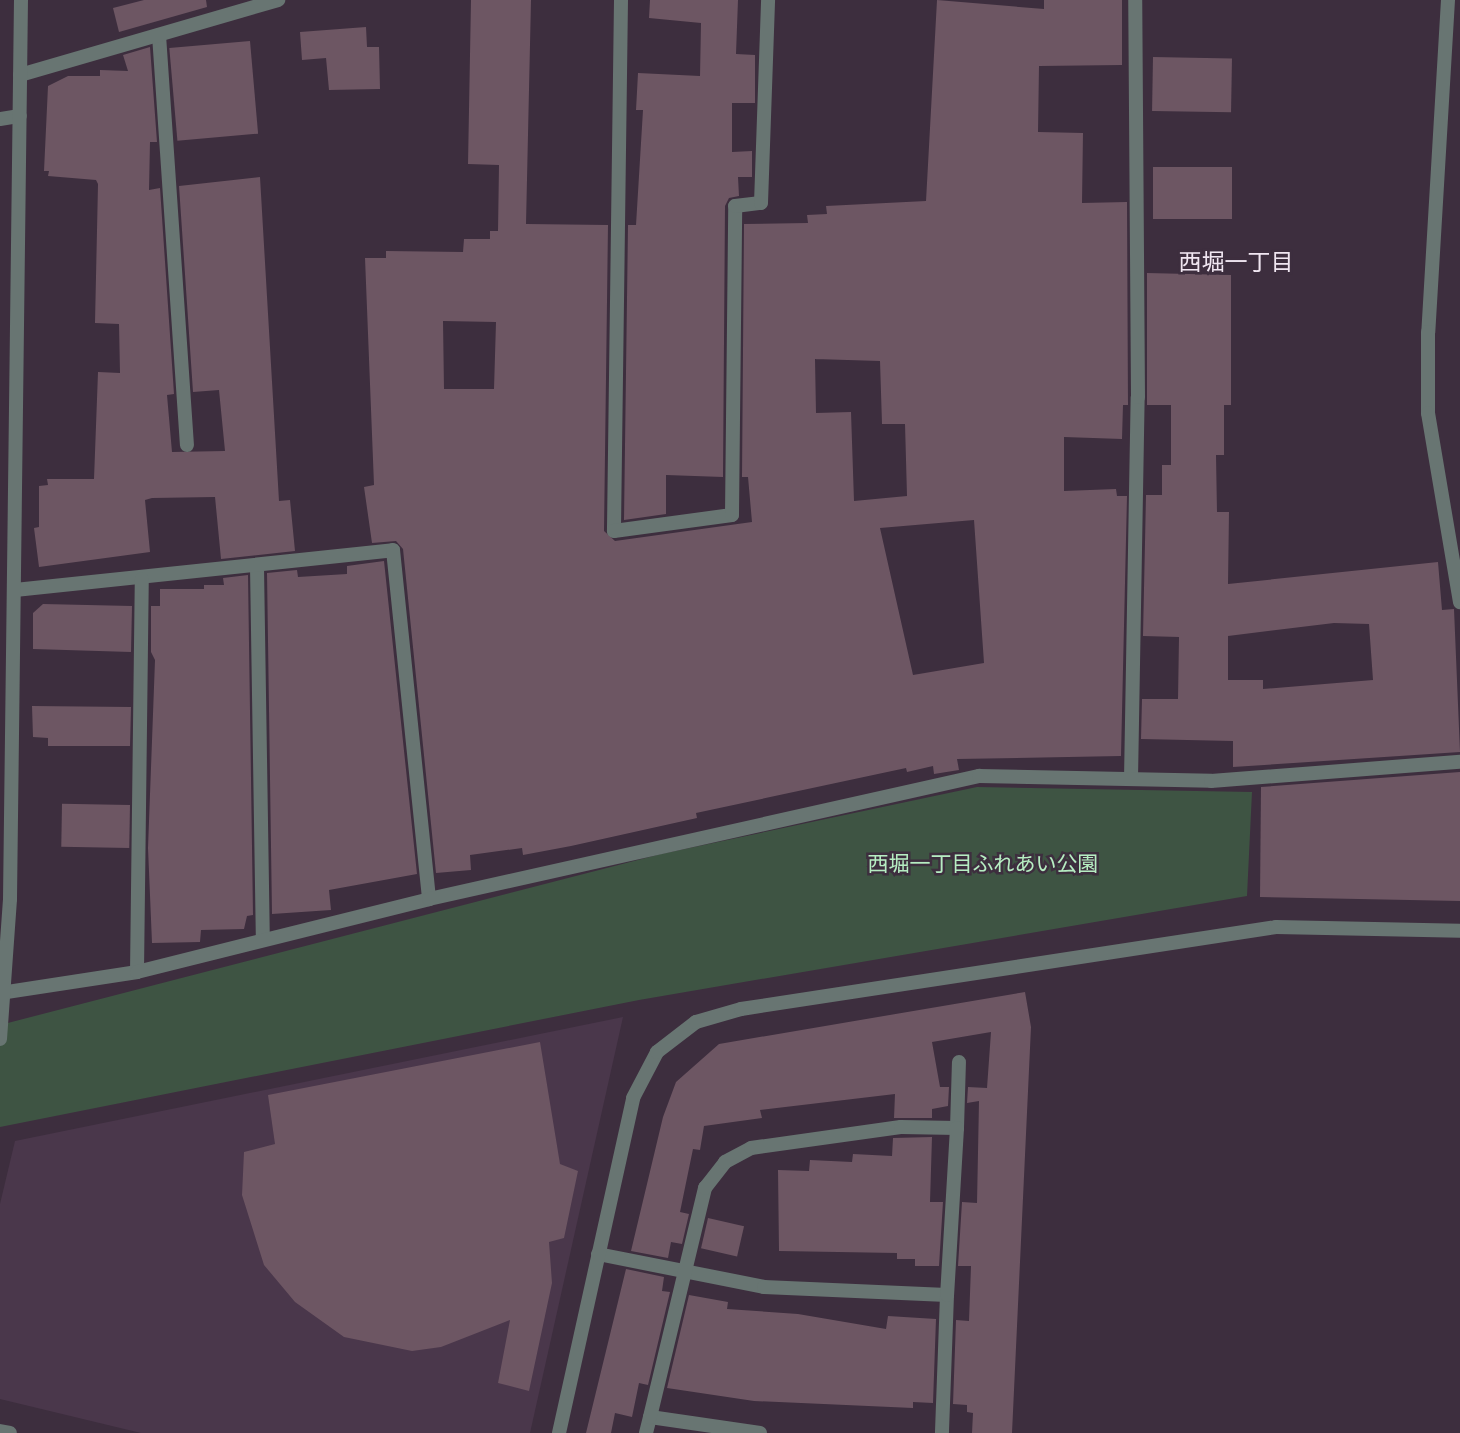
<!DOCTYPE html>
<meta charset="utf-8">
<style>
body{margin:0}
#map{position:relative;width:1460px;height:1433px;overflow:hidden;background:#3d2e3e;font-family:"Roboto Condensed","Noto Sans JP",sans-serif}
div>[style]{position:absolute}
.built>*{inset:0;background:#4a374b}
.green>*{inset:0;background:#3e5443}
.building>*{inset:0;background:#6d5663;transform-origin:0 0}
.minor>*{height:14px;margin:-7px;padding:0 7px;transform-origin:7px;border-radius:7px;background:#687572}
.tertiary>*{height:14px;margin:-7px;padding:0 7px;transform-origin:7px;border-radius:7px;background:#687572}
span{translate:-50% -50%;white-space:nowrap;text-align:center;line-height:1.15;-webkit-text-stroke:5px #3d2e3e;paint-order:stroke}
.park-label{font-size:21px;color:#b6edc2}
.neighbourhood-label{font-size:23px;color:#f0e6f1}
</style>
<div id="map">
<div class="built">
<div style="clip-path:polygon(623px 1017px,530px 1433px,141px 1433px,0 1399px,0 1204px,15px 1141px)"></div>
</div>
<div class="green">
<div style="clip-path:polygon(977px 787px,1252px 792px,1247px 896px,639px 1000px,0 1127px,0 1025px,661px 854px)"></div>
</div>
<div class="building">
<div style="clip-path:polygon(144px 0,206px 0,207px 7px,119px 32px,113px 8px)"></div>
<div style="clip-path:polygon(evenodd,471px 0,531px 0,526px 224px,608px 225px,604px 531px,615px 541px,752px 522px,748px 477px,742px 477px,744px 224px,808px 223px,807px 215px,827px 214px,826px 206px,926px 201px,937px 0,1044px 9px,1044px 0,1122px 0,1122px 65px,1039px 66px,1038px 132px,1083px 133px,1082px 203px,1127px 202px,1128px 405px,1123px 405px,1122px 439px,1064px 437px,1064px 491px,1116px 489px,1117px 496px,1127px 496px,1121px 756px,957px 759px,959px 770px,934px 774px,933px 766px,907px 772px,906px 768px,696px 813px,697px 818px,571px 846px,523px 855px,522px 848px,470px 855px,471px 870px,436px 873px,403px 549px,396px 541px,372px 543px,364px 487px,374px 485px,365px 258px,386px 258px,386px 251px,463px 252px,464px 239px,490px 239px,490px 231px,498px 231px,499px 165px,468px 164px,471px 0,443px 321px,496px 322px,494px 389px,444px 389px,443px 321px,471px 0,815px 359px,880px 361px,882px 424px,905px 424px,907px 496px,854px 501px,851px 412px,816px 413px,815px 359px,471px 0,974px 520px,984px 663px,913px 675px,880px 528px,974px 520px)"></div>
<div style="clip-path:polygon(650px 0,738px 0,736px 54px,755px 55px,755px 103px,732px 103px,732px 152px,752px 151px,752px 177px,738px 177px,739px 196px,729px 198px,725px 206px,723px 477px,666px 475px,666px 514px,624px 520px,628px 225px,636px 225px,643px 110px,636px 110px,638px 73px,700px 76px,701px 23px,649px 18px)"></div>
<div style="clip-path:polygon(366px 27px,367px 47px,379px 47px,380px 89px,329px 90px,326px 58px,302px 60px,300px 32px)"></div>
<div style="left:250px;top:41px;width:93px;height:81px;rotate:85deg"></div>
<div style="clip-path:polygon(150px 47px,157px 142px,150px 142px,149px 190px,160px 188px,174px 394px,167px 395px,172px 452px,225px 451px,219px 390px,193px 392px,179px 186px,260px 177px,279px 501px,290px 500px,295px 551px,221px 559px,215px 497px,152px 498px,145px 500px,150px 552px,39px 567px,34px 528px,39px 527px,39px 486px,48px 485px,47px 479px,94px 479px,98px 372px,120px 373px,119px 324px,95px 323px,98px 184px,96px 180px,48px 176px,49px 171px,44px 171px,48px 86px,68px 76px,100px 76px,100px 70px,128px 71px,123px 55px)"></div>
<div style="left:1153px;top:57px;width:79px;height:54px;rotate:1deg"></div>
<div style="left:1153px;top:167px;width:79px;height:52px"></div>
<div style="clip-path:polygon(evenodd,1147px 273px,1231px 275px,1231px 405px,1224px 405px,1224px 455px,1216px 455px,1217px 512px,1229px 512px,1228px 584px,1438px 562px,1442px 610px,1454px 609px,1460px 752px,1233px 767px,1233px 741px,1141px 739px,1142px 699px,1178px 699px,1179px 637px,1143px 636px,1146px 495px,1162px 495px,1162px 465px,1171px 465px,1171px 405px,1147px 405px,1147px 273px,1334px 623px,1369px 624px,1373px 680px,1263px 689px,1263px 680px,1228px 680px,1228px 636px,1334px 623px)"></div>
<div style="clip-path:polygon(384px 561px,417px 874px,329px 890px,331px 910px,272px 914px,267px 573px,297px 570px,298px 577px,347px 574px,347px 566px)"></div>
<div style="clip-path:polygon(248px 575px,253px 915px,247px 916px,244px 929px,201px 930px,200px 942px,152px 943px,148px 848px,155px 660px,151px 652px,151px 606px,160px 606px,160px 589px,204px 589px,204px 585px,224px 585px,223px 578px)"></div>
<div style="clip-path:polygon(43px 604px,132px 606px,131px 652px,33px 649px,33px 613px)"></div>
<div style="clip-path:polygon(32px 706px,131px 707px,130px 746px,48px 746px,48px 738px,33px 737px)"></div>
<div style="clip-path:polygon(1460px 772px,1460px 901px,1260px 897px,1261px 787px)"></div>
<div style="left:130px;top:805px;width:43px;height:68px;rotate:91deg"></div>
<div style="clip-path:polygon(1025px 992px,1031px 1027px,1012px 1433px,972px 1433px,973px 1413px,967px 1412px,967px 1405px,953px 1404px,956px 1320px,969px 1321px,971px 1266px,958px 1266px,962px 1202px,977px 1203px,979px 1101px,967px 1103px,968px 1087px,987px 1088px,991px 1032px,932px 1042px,940px 1087px,949px 1087px,948px 1106px,932px 1109px,932px 1118px,894px 1118px,895px 1094px,760px 1110px,762px 1118px,704px 1126px,700px 1150px,693px 1149px,680px 1212px,689px 1214px,682px 1244px,671px 1242px,668px 1258px,631px 1251px,663px 1117px,676px 1082px,719px 1044px)"></div>
<div style="clip-path:polygon(540px 1042px,560px 1164px,578px 1171px,564px 1238px,549px 1242px,552px 1283px,529px 1391px,498px 1383px,510px 1320px,441px 1347px,412px 1351px,344px 1337px,295px 1302px,264px 1265px,242px 1195px,244px 1152px,275px 1144px,268px 1095px)"></div>
<div style="clip-path:polygon(932px 1137px,930px 1202px,943px 1202px,939px 1266px,915px 1266px,915px 1259px,897px 1259px,897px 1253px,779px 1251px,778px 1170px,809px 1171px,810px 1160px,852px 1162px,853px 1154px,892px 1156px,893px 1138px)"></div>
<div style="left:708px;top:1218px;width:37px;height:31px;rotate:13deg"></div>
<div style="clip-path:polygon(626px 1269px,664px 1277px,662px 1291px,670px 1292px,648px 1385px,639px 1383px,632px 1417px,615px 1413px,611px 1433px,586px 1433px)"></div>
<div style="clip-path:polygon(689px 1295px,728px 1302px,727px 1309px,798px 1314px,886px 1329px,888px 1316px,936px 1319px,933px 1403px,913px 1402px,913px 1408px,754px 1401px,667px 1388px)"></div>
</div>
<div class="minor">
<div style="left:621px;top:0;width:531px;rotate:90.76deg"></div>
<div style="left:614px;top:531px;width:119px;rotate:-7.7deg"></div>
<div style="left:732px;top:515px;width:309px;rotate:-89.4deg"></div>
<div style="left:735px;top:206px;width:26px;rotate:-7deg"></div>
<div style="left:761px;top:203px;width:203px;rotate:-88deg"></div>
<div style="left:1448px;top:0;width:333px;rotate:93.4deg"></div>
<div style="left:1428px;top:332px;width:81px;rotate:90deg"></div>
<div style="left:1428px;top:413px;width:192px;rotate:80.4deg"></div>
<div style="left:159px;top:35px;width:411px;rotate:86.1deg"></div>
<div style="left:20px;top:75px;width:269px;rotate:-16.2deg"></div>
<div style="left:0;top:119px;width:20px;rotate:-9deg"></div>
<div style="left:257px;top:567px;width:371px;rotate:89.1deg"></div>
<div style="left:15px;top:590px;width:380px;rotate:-6deg"></div>
<div style="left:393px;top:550px;width:351px;rotate:84.1deg"></div>
<div style="left:1131px;top:779px;width:382px;rotate:-89deg"></div>
<div style="left:1138px;top:397px;width:397px;rotate:-90.4deg"></div>
<div style="left:137px;top:972px;width:393px;rotate:-89.3deg"></div>
<div style="left:0;top:993px;width:139px;rotate:-8.7deg"></div>
<div style="left:137px;top:972px;width:301px;rotate:-14deg"></div>
<div style="left:429px;top:899px;width:564px;rotate:-12.61deg"></div>
<div style="left:979px;top:776px;width:232px;rotate:1.2deg"></div>
<div style="left:1211px;top:781px;width:250px;rotate:-4.4deg"></div>
<div style="left:957px;top:1128px;width:66px;rotate:-88.3deg"></div>
<div style="left:598px;top:1254px;width:169px;rotate:11.2deg"></div>
<div style="left:764px;top:1287px;width:183px;rotate:2.5deg"></div>
<div style="left:947px;top:1295px;width:138px;rotate:92.1deg"></div>
<div style="left:646px;top:1433px;width:16px;rotate:-76deg"></div>
<div style="left:760px;top:1433px;width:111px;rotate:-171.7deg"></div>
<div style="left:650px;top:1417px;width:236px;rotate:-76.5deg"></div>
<div style="left:705px;top:1188px;width:33px;rotate:-52deg"></div>
<div style="left:725px;top:1162px;width:30px;rotate:-28deg"></div>
<div style="left:751px;top:1148px;width:151px;rotate:-8deg"></div>
<div style="left:901px;top:1127px;width:56px;rotate:1deg"></div>
<div style="left:957px;top:1128px;width:167px;rotate:93.4deg"></div>
</div>
<div class="tertiary">
<div style="left:0;top:1039px;width:140px;rotate:-85.9deg"></div>
<div style="left:10px;top:899px;width:899px;rotate:-89.3deg"></div>
<div style="left:0;top:1431px;width:10px;rotate:11deg"></div>
<div style="left:559px;top:1433px;width:343px;rotate:-77.5deg"></div>
<div style="left:633px;top:1098px;width:52px;rotate:-62.4deg"></div>
<div style="left:657px;top:1052px;width:49px;rotate:-37.6deg"></div>
<div style="left:696px;top:1022px;width:47px;rotate:-16.1deg"></div>
<div style="left:741px;top:1009px;width:541px;rotate:-8.71deg"></div>
<div style="left:1276px;top:927px;width:184px;rotate:1.2deg"></div>
</div>
<div class="park-label">
<span style="left:983px;top:864px">西堀一丁目ふれあい公園</span>
</div>
<div class="neighbourhood-label">
<span style="left:1236px;top:263px">西堀一丁目</span>
</div>
</div>
